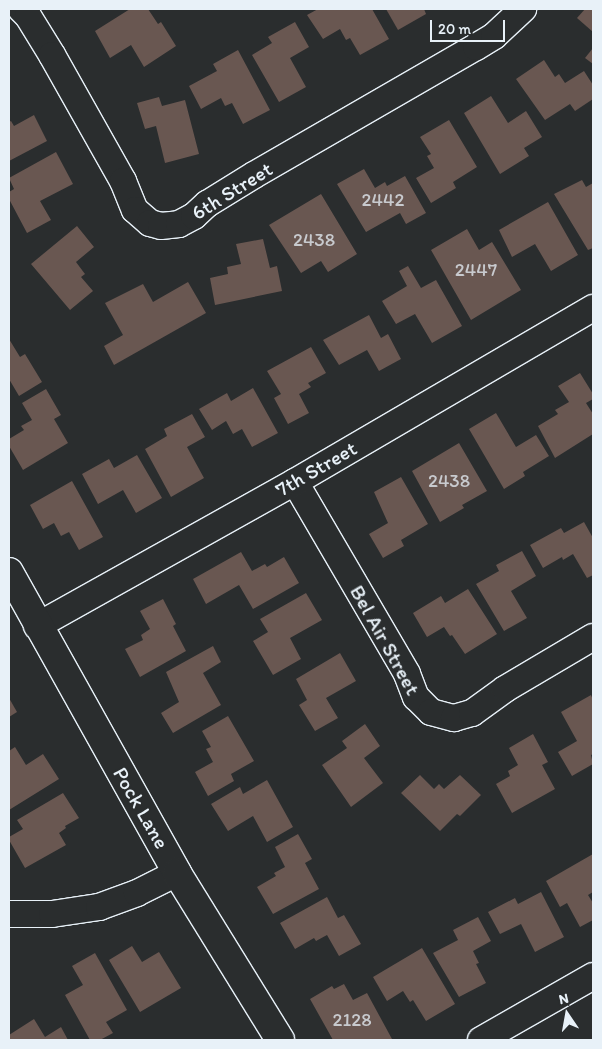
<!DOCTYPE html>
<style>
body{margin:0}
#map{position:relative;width:602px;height:1049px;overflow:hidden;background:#2a2d2e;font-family:Itim,sans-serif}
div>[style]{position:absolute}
.building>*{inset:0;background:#695751}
.roads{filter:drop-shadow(1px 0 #e8f1f8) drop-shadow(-1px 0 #e8f1f8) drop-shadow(0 1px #e8f1f8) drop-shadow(0 -1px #e8f1f8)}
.minor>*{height:26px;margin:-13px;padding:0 13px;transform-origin:13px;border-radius:13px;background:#2a2d2e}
.tertiary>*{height:28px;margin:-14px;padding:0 14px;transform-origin:14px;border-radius:14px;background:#2a2d2e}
span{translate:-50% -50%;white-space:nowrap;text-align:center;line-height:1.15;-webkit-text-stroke:4px #2a2d2e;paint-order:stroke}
.number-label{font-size:19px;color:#c8cace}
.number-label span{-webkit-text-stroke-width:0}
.street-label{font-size:21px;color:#e8f1f8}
.frame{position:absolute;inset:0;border:10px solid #e8f1f8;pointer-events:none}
.north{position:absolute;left:542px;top:989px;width:50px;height:50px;-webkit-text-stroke:4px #2a2d2e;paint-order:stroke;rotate:348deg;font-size:14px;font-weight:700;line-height:20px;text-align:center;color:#e8f1f8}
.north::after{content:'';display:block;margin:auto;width:18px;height:22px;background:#e8f1f8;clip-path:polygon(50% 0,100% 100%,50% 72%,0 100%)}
.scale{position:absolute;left:430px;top:20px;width:75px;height:22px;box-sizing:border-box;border:2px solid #e8f1f8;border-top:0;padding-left:6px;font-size:15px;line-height:18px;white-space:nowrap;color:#e8f1f8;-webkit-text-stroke:4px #2a2d2e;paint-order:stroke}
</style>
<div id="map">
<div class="building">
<div style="clip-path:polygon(130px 9px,148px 9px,158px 24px,161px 22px,176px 46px,144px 67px,131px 45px,110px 58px,95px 31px)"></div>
<div style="clip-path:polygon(318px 9px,372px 9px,389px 39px,360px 55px,350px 38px,346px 40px,340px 29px,323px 39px,307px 15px)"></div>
<div style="clip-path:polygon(386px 9px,424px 9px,426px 14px,398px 30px)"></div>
<div style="clip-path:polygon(585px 9px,593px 9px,593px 32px,577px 18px)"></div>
<div style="clip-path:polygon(295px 22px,309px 47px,290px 58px,306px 87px,279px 102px,252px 55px,272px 43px,268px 37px)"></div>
<div style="clip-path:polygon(593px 48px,593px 64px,585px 58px)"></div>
<div style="clip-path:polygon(238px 50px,270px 110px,243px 124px,232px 103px,225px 106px,221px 98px,201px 109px,189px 86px,217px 71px,213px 64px)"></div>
<div style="clip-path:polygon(544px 60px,555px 77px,559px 74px,565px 83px,584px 71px,593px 85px,593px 99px,575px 111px,570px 104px,545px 120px,516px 79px)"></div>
<div style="clip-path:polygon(491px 96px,508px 123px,526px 111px,542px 137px,524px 148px,529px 156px,500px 174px,464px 113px)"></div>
<div style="clip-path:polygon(159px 97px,162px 106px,185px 100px,199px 154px,165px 163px,156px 126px,145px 129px,137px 103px)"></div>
<div style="clip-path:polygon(34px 115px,47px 141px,9px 161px,9px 122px,11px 121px,14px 126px)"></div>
<div style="clip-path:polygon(449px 120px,477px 167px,453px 182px,456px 188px,431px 203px,416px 178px,434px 168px,427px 156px,431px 154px,420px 137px)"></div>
<div style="clip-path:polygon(56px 152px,73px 184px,40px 201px,51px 220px,27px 233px,9px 199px,9px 192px,14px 189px,9px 178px)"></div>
<div style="clip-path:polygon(364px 169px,375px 188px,385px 182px,387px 186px,405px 176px,426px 213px,406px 224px,400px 213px,366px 232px,337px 184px)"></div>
<div style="clip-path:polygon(582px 180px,586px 187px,593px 183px,593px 248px,588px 250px,554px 194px)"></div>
<div style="clip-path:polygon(321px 194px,357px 254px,328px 272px,321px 261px,301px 273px,269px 225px)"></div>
<div style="clip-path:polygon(548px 202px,578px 255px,551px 271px,535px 244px,512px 257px,499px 230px)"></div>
<div style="clip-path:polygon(77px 226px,94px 247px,76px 262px,85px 274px,81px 277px,93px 291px,70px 310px,31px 264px)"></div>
<div style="clip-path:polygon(467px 229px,479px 250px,492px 242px,521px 290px,471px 320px,431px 250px)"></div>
<div style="clip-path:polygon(263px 239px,270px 268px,277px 266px,282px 291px,215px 305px,210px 278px,228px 274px,227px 267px,241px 264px,236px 244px)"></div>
<div style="clip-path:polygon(408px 266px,421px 288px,436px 280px,462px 326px,432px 343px,415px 314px,396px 324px,382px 301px,407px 286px,399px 271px)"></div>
<div style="clip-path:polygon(188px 282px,206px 313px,114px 365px,104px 346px,123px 335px,105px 303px,143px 284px,153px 302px)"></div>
<div style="clip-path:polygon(369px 315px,381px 338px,388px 334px,401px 359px,379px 371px,367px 350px,339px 365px,323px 340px)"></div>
<div style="clip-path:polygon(9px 339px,20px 357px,25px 354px,42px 382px,19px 396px,9px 379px)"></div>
<div style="clip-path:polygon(311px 347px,326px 373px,308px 383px,311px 387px,299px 394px,309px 413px,288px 424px,274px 398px,281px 394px,267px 371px)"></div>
<div style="clip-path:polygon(580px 373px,593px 394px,593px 399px,586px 403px,593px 414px,593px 434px,555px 458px,538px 426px,558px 414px,555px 410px,569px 402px,558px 386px)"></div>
<div style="clip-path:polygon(253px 388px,278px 433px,252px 447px,242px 429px,233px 434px,226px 421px,212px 430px,199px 409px,227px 393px,231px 401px)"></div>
<div style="clip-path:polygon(46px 389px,61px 415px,54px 419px,68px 443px,23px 470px,9px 446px,9px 439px,24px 430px,21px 426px,32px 420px,22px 403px)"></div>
<div style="clip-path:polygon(496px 413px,516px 447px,536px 435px,549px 456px,523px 472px,525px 476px,504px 489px,469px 429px)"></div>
<div style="clip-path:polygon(192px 414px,205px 437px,187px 447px,204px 478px,171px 497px,145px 449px,167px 436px,164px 429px)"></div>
<div style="clip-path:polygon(459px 443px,487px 491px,462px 505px,464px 508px,440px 522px,412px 471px)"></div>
<div style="clip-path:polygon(137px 455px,162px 498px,136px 513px,123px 490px,98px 504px,82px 474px,109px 459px,114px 468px)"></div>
<div style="clip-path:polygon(401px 477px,428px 524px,401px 540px,404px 546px,383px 558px,369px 534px,388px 523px,374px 492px)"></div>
<div style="clip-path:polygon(72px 481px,103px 537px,79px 550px,69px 532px,61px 536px,54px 523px,43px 529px,30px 505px)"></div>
<div style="clip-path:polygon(584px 522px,593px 538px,593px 575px,587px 578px,573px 554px,563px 560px,562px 557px,543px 568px,530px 545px,561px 528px,564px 533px)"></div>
<div style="clip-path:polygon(522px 551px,536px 576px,511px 591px,527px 618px,504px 631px,476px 584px,499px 571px,496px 565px)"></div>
<div style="clip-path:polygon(241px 552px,252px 571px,265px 564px,267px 567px,284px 557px,299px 583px,253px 609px,239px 585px,206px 604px,193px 579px)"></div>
<div style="clip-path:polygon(468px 589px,497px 634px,465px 654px,452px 635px,450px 636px,444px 627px,427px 637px,413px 613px,441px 596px,445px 603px)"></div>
<div style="clip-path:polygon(306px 593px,322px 620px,290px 638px,301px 659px,273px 675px,253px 641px,268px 632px,260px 619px)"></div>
<div style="clip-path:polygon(163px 599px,176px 624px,173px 626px,186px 651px,140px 677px,125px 649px,143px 640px,141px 635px,150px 629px,140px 611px)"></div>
<div style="clip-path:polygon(213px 646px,221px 662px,203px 673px,221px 705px,173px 733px,161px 713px,179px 702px,166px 672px)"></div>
<div style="clip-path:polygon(340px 653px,356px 681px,326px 698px,338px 718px,315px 731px,299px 705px,307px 700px,296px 679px)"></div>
<div style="clip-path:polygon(591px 695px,593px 700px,593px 754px,591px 755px,593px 764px,572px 776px,558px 752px,577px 741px,561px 712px)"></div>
<div style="clip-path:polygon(9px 698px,17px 712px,9px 717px)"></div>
<div style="clip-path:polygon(228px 716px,254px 761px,231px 774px,234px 781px,208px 796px,195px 772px,213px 762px,206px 749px,211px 747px,202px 731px)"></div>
<div style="clip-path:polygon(365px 724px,380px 746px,364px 758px,383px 783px,351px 807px,322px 765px,347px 748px,342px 741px)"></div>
<div style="clip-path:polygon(533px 734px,548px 762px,542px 765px,555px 789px,512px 813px,496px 784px,510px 776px,508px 771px,518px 765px,509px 748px)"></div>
<div style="clip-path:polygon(15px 747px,26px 765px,43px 754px,59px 779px,9px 810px,9px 751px)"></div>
<div style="clip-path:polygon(420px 775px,434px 789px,439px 784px,444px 789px,460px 775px,481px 795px,460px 816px,457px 814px,440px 831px,401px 793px)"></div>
<div style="clip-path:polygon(267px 780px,293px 827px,267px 842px,253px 816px,228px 831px,211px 804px,240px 787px,243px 794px)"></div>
<div style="clip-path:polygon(63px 793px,79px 818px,65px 826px,66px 828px,59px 833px,66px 845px,25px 868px,9px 840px,9px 837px,23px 829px,17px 820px)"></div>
<div style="clip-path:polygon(298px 834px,312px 859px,305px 863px,319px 889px,273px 914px,257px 887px,276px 876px,274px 873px,285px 867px,275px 847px)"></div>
<div style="clip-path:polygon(593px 854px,593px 892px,588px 895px,593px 903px,593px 920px,580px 927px,567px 903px,560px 907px,546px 881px)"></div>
<div style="clip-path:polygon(541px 892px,564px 937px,535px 952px,521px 924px,500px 934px,488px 912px,515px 898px,518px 904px)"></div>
<div style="clip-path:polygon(327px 897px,338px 918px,344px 915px,361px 944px,339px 956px,327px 935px,316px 941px,314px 938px,295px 949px,280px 923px)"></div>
<div style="clip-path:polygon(478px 917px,491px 941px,473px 951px,479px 963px,476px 964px,486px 983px,459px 997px,433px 953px,458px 940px,453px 930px)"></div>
<div style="clip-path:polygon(132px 946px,142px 962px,159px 952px,181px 988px,140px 1012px,109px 960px)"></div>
<div style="clip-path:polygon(422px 948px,455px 1004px,426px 1021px,413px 1000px,410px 1002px,403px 991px,387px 1001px,373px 977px)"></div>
<div style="clip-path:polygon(95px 953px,127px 1010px,106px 1022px,113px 1033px,100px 1040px,90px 1040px,65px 995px,83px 985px,72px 966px)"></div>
<div style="clip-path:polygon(344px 984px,353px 1000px,367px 993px,392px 1039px,333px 1040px,310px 999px,332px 986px,334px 989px)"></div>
<div style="clip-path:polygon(34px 1019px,45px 1037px,61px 1027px,68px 1040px,10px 1040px,9px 1035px)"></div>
</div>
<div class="roads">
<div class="minor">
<div style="left:21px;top:9px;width:10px;rotate:45deg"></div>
<div style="left:28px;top:16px;width:46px;rotate:58.4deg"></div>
<div style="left:52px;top:55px;width:145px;rotate:60.6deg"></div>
<div style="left:123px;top:181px;width:31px;rotate:68deg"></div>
<div style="left:135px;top:210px;width:20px;rotate:41deg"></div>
<div style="left:150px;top:223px;width:11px;rotate:15deg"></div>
<div style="left:161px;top:226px;width:18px;rotate:-6deg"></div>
<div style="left:179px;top:224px;width:17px;rotate:-28deg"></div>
<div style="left:194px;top:216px;width:18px;rotate:-43deg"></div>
<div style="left:207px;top:204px;width:55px;rotate:-31.7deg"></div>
<div style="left:254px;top:175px;width:256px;rotate:-30deg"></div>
<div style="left:476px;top:47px;width:21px;rotate:-31deg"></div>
<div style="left:494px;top:36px;width:40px;rotate:-43deg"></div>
<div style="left:295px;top:482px;width:222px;rotate:59.7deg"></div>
<div style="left:407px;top:674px;width:25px;rotate:69deg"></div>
<div style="left:416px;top:697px;width:21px;rotate:45deg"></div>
<div style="left:431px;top:712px;width:24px;rotate:15deg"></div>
<div style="left:454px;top:718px;width:19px;rotate:-16deg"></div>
<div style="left:472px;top:713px;width:41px;rotate:-36deg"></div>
<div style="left:505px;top:689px;width:102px;rotate:-30.6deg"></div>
<div style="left:37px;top:626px;width:295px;rotate:-29.2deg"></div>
<div style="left:295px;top:482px;width:345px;rotate:-30.3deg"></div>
<div style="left:9px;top:914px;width:43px"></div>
<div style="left:52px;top:914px;width:48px;rotate:-8.5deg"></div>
<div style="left:99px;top:907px;width:40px;rotate:-20.2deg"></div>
<div style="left:137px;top:893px;width:45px;rotate:-26.6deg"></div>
<div style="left:481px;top:1040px;width:129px;rotate:-29.7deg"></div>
</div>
<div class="tertiary">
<div style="left:9px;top:572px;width:345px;rotate:60.8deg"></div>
<div style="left:177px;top:873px;width:196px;rotate:58.3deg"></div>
</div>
</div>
<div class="number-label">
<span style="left:383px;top:200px">2442</span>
<span style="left:314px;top:240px">2438</span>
<span style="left:476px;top:270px">2447</span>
<span style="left:449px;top:481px">2438</span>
<span style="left:352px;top:1020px">2128</span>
</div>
<div class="street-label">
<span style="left:232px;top:191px;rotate:-32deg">6th Street</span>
<span style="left:316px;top:469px;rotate:-30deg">7th Street</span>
<span style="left:385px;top:640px;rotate:61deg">Bel Air Street</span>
<span style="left:141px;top:808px;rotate:60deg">Pock Lane</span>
</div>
<div class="frame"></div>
<div class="north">N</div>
<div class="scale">20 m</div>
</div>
